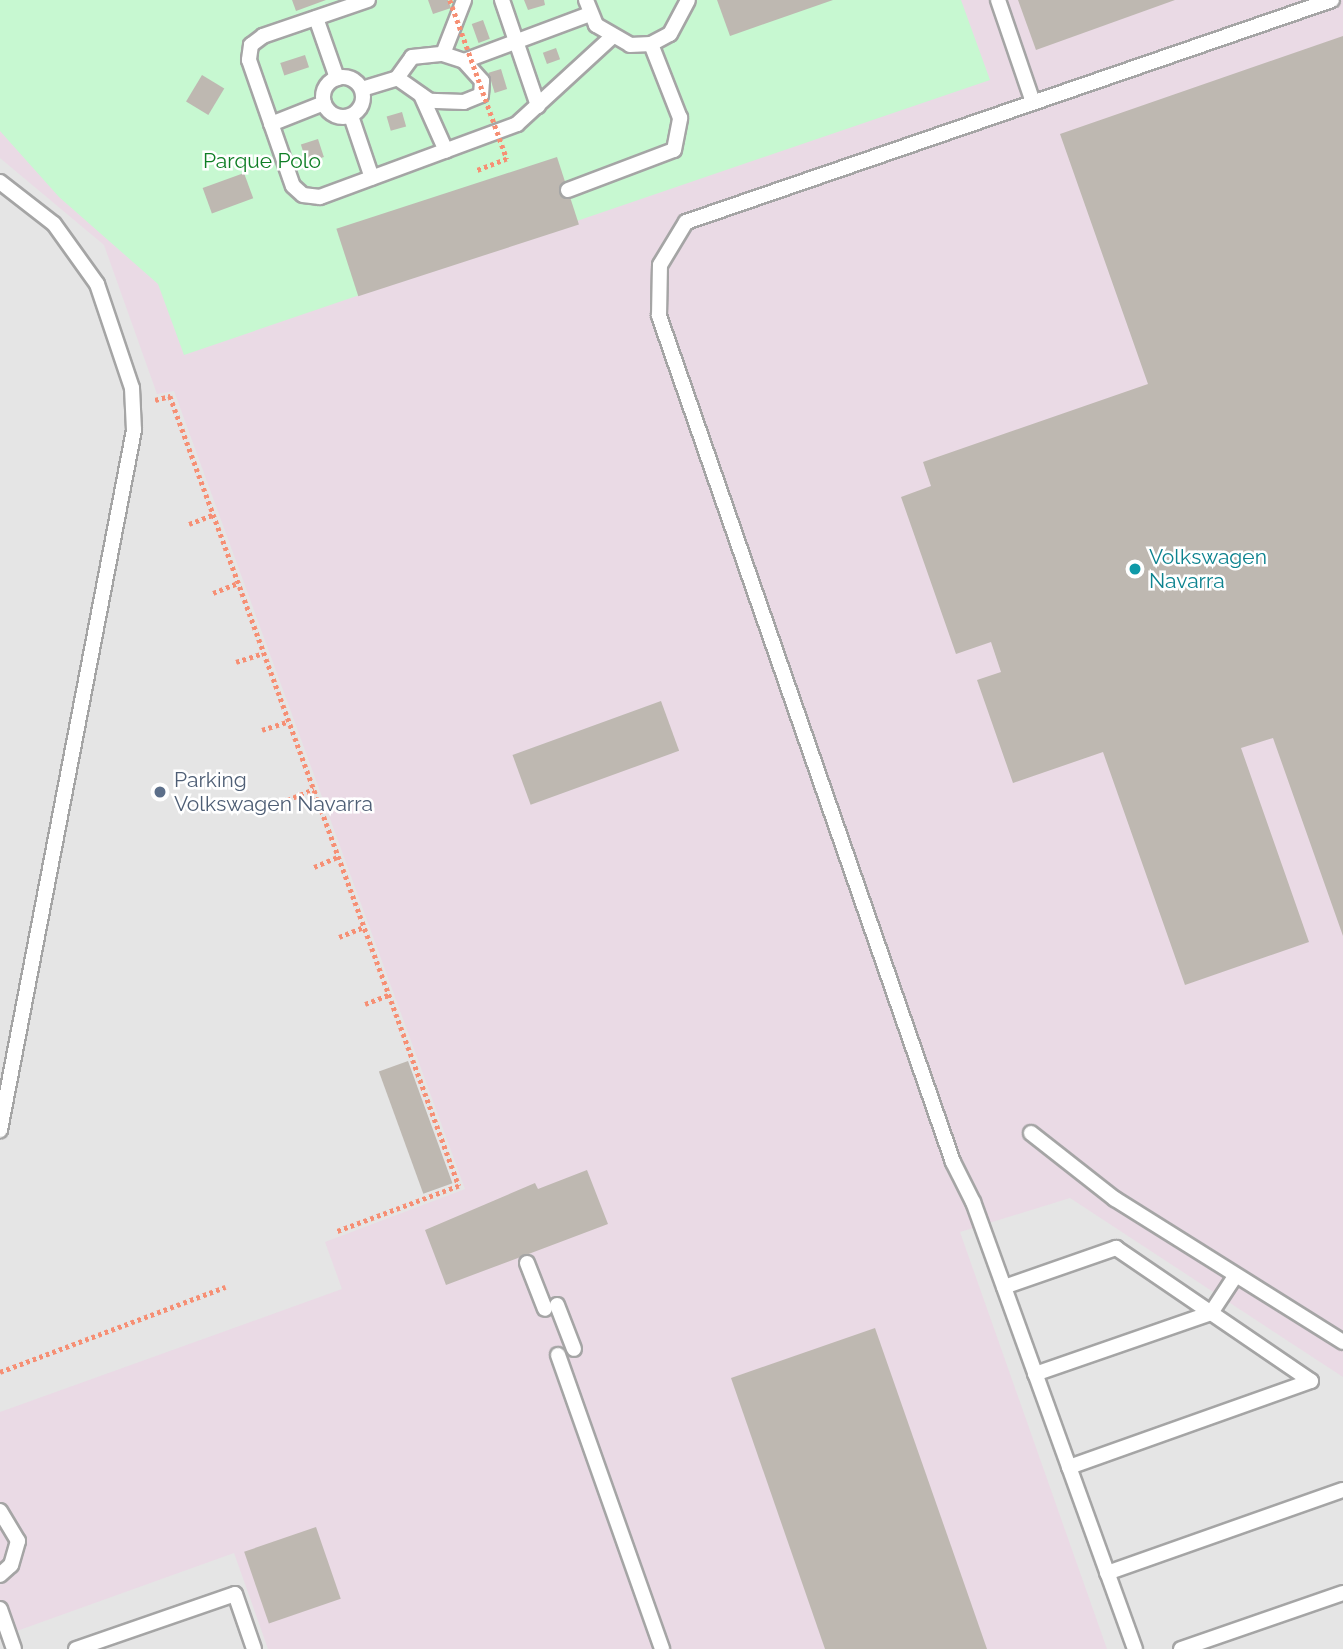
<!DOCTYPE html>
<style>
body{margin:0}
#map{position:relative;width:1343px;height:1649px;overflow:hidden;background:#f1efe8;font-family:Raleway,sans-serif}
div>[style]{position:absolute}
.industrial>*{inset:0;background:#eadae5;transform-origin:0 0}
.park>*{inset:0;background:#c7f8d1}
.parking>*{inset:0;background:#e5e5e5}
.building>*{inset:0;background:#beb8b1;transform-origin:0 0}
.path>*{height:4.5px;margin-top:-2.25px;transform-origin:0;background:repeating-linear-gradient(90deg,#f68f74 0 3.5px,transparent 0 7px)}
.roads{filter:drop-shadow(2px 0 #a5a5a5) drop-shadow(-2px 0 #a5a5a5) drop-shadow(0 2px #a5a5a5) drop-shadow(0 -2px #a5a5a5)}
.service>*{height:14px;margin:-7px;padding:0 7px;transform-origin:7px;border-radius:7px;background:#fff}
.service>.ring{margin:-7px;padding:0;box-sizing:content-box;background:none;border:14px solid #fff;border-radius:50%}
.path-bridge>*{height:4.5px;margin-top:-2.25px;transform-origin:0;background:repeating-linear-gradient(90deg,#f68f74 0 3.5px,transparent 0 7px)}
.dots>*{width:19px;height:19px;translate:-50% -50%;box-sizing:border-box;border:4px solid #fff;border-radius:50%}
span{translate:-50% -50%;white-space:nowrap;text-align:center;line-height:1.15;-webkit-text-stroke:5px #fff;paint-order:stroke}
.park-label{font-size:21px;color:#0f7e25}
.culture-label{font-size:21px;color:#0d838f}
.left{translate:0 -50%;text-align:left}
.service-label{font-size:21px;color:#4e5e75}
</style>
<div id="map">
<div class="industrial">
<div style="left:0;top:0;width:1343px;height:1649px"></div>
</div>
<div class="park">
<div style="clip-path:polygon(0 0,961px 0,990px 80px,184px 355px,158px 284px,59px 197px,0 131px)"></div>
</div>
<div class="parking">
<div style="clip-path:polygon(0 158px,104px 245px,157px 394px,174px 391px,465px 1189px,325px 1242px,342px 1289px,0 1412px)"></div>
<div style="clip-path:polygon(1070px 1198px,1343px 1377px,1343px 1649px,1107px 1649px,960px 1232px)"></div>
<div style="clip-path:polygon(234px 1553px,268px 1649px,0 1649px,0 1637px)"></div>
</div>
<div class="building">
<div style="clip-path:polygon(292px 0,326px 0,296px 11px)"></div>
<div style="clip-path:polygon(428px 0,448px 0,451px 8px,433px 14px)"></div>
<div style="clip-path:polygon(524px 0,544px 0,545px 5px,528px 10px)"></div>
<div style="clip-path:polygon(717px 0,833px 0,730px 36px)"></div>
<div style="clip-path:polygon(1018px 0,1175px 0,1036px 50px)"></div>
<div style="left:483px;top:20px;width:20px;height:12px;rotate:70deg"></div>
<div style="clip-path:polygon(1343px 36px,1343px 936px,1273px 738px,1241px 748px,1309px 942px,1185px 985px,1103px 752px,1013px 783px,977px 680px,1001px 672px,991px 642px,956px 654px,901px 497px,931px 486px,923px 462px,1148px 384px,1060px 134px)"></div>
<div style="left:556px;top:48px;width:12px;height:14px;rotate:70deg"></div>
<div style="left:305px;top:55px;width:13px;height:26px;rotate:72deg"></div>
<div style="left:501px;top:69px;width:21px;height:13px;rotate:73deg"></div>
<div style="left:202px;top:75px;width:26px;height:31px;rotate:31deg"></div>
<div style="left:402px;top:112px;width:15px;height:16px;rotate:74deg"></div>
<div style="left:318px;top:139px;width:19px;height:18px;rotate:72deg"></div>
<div style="left:557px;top:157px;width:71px;height:232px;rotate:72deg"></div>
<div style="left:244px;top:173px;width:27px;height:44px;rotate:70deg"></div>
<div style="left:661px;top:701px;width:53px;height:158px;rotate:70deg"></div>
<div style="left:408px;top:1061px;width:130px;height:31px;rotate:70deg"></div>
<div style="clip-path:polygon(587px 1170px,608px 1224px,446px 1285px,425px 1230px,535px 1183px,538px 1189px)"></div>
<div style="clip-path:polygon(875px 1328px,987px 1649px,825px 1649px,731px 1378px)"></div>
<div style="left:316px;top:1527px;width:76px;height:76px;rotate:71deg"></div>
</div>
<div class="path">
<div style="left:155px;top:400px;width:16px;rotate:-15deg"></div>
<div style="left:170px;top:396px;width:841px;rotate:69.91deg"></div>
<div style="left:459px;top:1186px;width:131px;rotate:159.5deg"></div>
<div style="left:189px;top:524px;width:26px;rotate:-21deg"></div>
<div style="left:213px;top:593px;width:27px;rotate:-22deg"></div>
<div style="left:236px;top:662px;width:28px;rotate:-18deg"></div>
<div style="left:262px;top:730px;width:28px;rotate:-18deg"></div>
<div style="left:287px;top:800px;width:29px;rotate:-22deg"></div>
<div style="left:314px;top:867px;width:26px;rotate:-23deg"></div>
<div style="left:339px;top:937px;width:27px;rotate:-22deg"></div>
<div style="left:365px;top:1004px;width:26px;rotate:-21deg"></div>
<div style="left:0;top:1372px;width:241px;rotate:-20.7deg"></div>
</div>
<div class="roads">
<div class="service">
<div style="left:368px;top:0;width:111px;rotate:161.1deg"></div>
<div style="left:263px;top:36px;width:15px;rotate:143deg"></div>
<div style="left:251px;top:45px;width:15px;rotate:98deg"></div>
<div style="left:249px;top:60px;width:133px;rotate:70.8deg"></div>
<div style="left:293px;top:186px;width:13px;rotate:42deg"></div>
<div style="left:303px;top:195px;width:17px;rotate:7deg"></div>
<div style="left:320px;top:197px;width:210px;rotate:-20.3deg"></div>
<div style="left:517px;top:124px;width:127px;rotate:-42.5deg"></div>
<div style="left:502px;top:0;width:112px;rotate:71.2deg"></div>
<div style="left:586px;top:0;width:27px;rotate:68deg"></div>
<div style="left:596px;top:25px;width:39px;rotate:30deg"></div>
<div style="left:630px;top:45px;width:21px;rotate:-3deg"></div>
<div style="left:651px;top:44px;width:21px;rotate:-28deg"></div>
<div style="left:670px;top:34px;width:38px;rotate:-62deg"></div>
<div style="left:998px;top:0;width:108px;rotate:71.1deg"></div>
<div style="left:316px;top:18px;width:64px;rotate:70.7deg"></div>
<div style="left:443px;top:54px;width:22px;rotate:18deg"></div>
<div style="left:464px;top:61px;width:27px;rotate:48deg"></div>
<div style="left:482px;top:81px;width:14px;rotate:94deg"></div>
<div style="left:481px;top:95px;width:18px;rotate:158deg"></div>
<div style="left:464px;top:102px;width:34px;rotate:-178deg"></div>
<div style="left:430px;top:101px;width:40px;rotate:-145.1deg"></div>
<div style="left:397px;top:78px;width:26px;rotate:-54deg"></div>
<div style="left:412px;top:57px;width:31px;rotate:-6deg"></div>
<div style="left:443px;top:54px;width:58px;rotate:-68.7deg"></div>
<div style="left:464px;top:61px;width:134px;rotate:-20.5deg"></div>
<div class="ring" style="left:323px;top:77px;width:26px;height:26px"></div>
<div style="left:362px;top:89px;width:37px;rotate:-17deg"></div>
<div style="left:421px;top:95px;width:61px;rotate:65.9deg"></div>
<div style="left:351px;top:116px;width:65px;rotate:71.3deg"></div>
<div style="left:271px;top:124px;width:57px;rotate:-21.6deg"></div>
<div style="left:0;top:182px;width:68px;rotate:37.9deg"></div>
<div style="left:54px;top:224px;width:74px;rotate:54.4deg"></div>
<div style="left:97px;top:284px;width:110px;rotate:71.4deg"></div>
<div style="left:132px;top:388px;width:42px;rotate:87.3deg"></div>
<div style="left:134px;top:430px;width:713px;rotate:100.84deg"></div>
<div style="left:568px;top:190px;width:113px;rotate:-20.7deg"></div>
<div style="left:674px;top:150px;width:33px;rotate:-79deg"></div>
<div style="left:680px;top:118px;width:79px;rotate:-111.4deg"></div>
<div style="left:1031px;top:1133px;width:107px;rotate:38.2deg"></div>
<div style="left:1115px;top:1199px;width:269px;rotate:32.1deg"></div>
<div style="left:527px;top:1263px;width:49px;rotate:68.6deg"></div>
<div style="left:1004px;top:1287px;width:119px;rotate:-19.2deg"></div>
<div style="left:1116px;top:1248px;width:236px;rotate:34.3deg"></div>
<div style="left:1311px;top:1381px;width:257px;rotate:160.4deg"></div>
<div style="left:557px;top:1305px;width:47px;rotate:68.9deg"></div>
<div style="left:558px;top:1355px;width:312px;rotate:70.5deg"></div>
<div style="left:1035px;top:1374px;width:186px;rotate:-19.1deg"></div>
<div style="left:1211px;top:1313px;width:45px;rotate:-56.7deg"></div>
<div style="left:0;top:1511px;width:35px;rotate:59deg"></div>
<div style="left:18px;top:1541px;width:25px;rotate:106deg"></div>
<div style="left:11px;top:1565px;width:15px;rotate:138deg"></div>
<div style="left:1107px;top:1573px;width:250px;rotate:-19.4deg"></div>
<div style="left:0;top:1609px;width:42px;rotate:70.7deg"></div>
<div style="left:76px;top:1649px;width:168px;rotate:-19.1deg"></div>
<div style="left:235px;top:1594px;width:58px;rotate:70.9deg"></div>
<div style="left:1135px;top:1649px;width:475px;rotate:-109.9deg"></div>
<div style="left:973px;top:1202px;width:45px;rotate:-116.6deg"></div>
<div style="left:953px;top:1162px;width:896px;rotate:-109.16deg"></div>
<div style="left:659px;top:316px;width:51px;rotate:-88.9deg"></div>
<div style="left:660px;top:265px;width:50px;rotate:-58.8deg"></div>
<div style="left:686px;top:222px;width:683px;rotate:-18.97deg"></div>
<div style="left:1181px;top:1649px;width:171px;rotate:-19.1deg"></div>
</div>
</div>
<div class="path-bridge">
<div style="left:450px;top:0;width:169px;rotate:70.3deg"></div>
<div style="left:507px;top:159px;width:33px;rotate:159deg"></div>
</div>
<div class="dots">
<div style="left:1135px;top:569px;background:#0f9aa8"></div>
<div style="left:160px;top:792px;background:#5c6f8a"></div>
</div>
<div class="park-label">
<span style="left:262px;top:161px">Parque Polo</span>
</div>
<div class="culture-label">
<span class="left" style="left:1149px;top:569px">Volkswagen<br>Navarra</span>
</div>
<div class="service-label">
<span class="left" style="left:174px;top:792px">Parking<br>Volkswagen Navarra</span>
</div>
</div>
